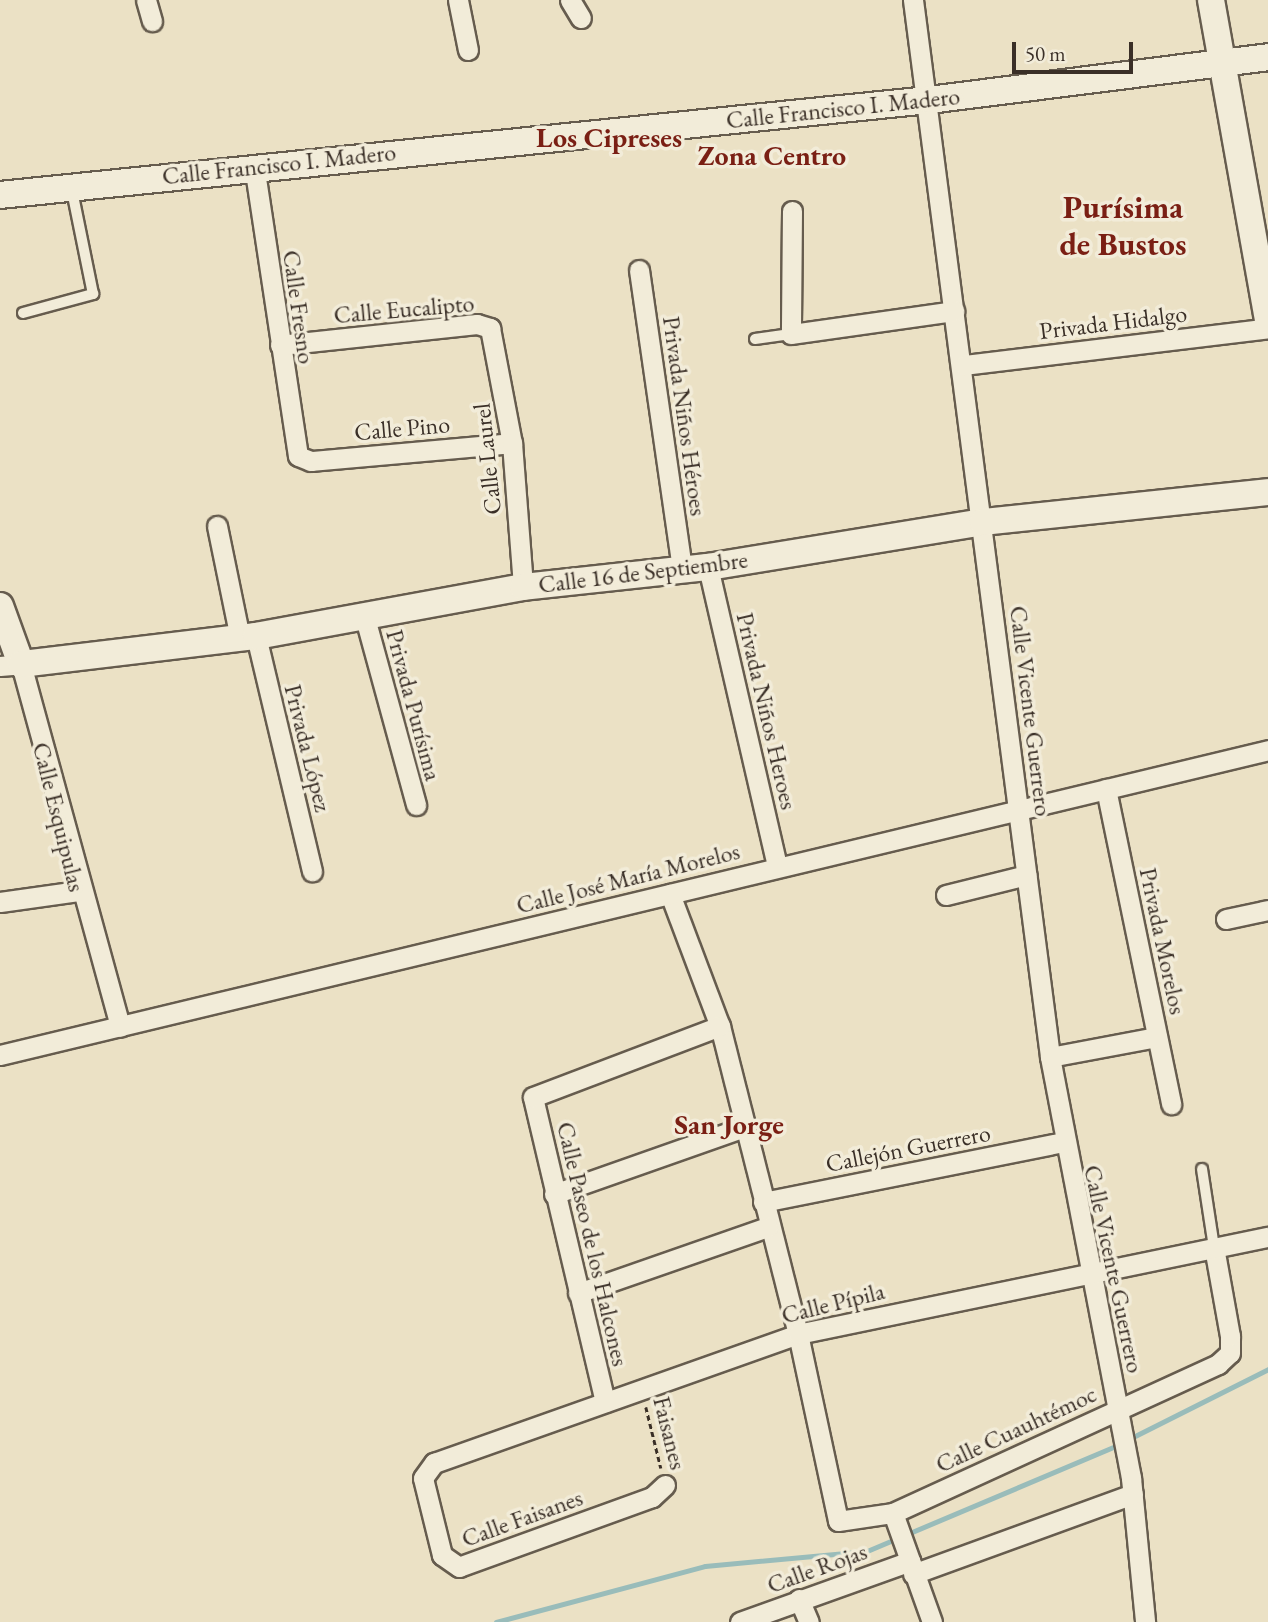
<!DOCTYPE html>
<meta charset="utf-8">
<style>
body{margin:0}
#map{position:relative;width:1268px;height:1622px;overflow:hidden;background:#ebe1c5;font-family:"EB Garamond",serif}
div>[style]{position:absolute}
.stream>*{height:5px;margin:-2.5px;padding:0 2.5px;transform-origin:2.5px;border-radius:2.5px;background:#99bcba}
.path>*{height:2.5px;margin-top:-1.25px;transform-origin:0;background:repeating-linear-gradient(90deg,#3a2f27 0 5px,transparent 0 8.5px)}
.roads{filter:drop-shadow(2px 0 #665c4e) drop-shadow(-2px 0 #665c4e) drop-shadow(0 2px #665c4e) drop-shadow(0 -2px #665c4e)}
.lane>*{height:10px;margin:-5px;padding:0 5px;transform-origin:5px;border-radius:5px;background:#f2ecd9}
.street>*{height:19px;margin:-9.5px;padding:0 9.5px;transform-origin:9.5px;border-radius:9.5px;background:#f2ecd9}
.secondary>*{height:26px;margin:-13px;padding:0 13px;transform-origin:13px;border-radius:13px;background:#f2ecd9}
span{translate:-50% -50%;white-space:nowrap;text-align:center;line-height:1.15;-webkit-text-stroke:7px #f2ecd9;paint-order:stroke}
.street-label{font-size:24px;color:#3a2f27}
.quarter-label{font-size:28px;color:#7a1f14;font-weight:700}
.district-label{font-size:32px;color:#7a1f14;font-weight:700}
.scale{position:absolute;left:1012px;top:42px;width:121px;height:32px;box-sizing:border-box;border:4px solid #3a2f27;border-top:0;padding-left:9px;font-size:21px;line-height:24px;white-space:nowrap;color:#3a2f27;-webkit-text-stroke:5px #f2ecd9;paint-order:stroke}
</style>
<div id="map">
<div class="stream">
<div style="left:1129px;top:1439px;width:156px;rotate:-26.7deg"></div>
<div style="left:496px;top:1622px;width:216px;rotate:-15deg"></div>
<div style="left:705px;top:1566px;width:163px;rotate:-5.3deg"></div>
<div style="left:867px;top:1551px;width:275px;rotate:-22.9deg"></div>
</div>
<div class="path">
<div style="left:646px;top:1407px;width:63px;rotate:76.2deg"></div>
</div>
<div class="roads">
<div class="lane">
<div style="left:23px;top:313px;width:73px;rotate:-15.2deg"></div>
<div style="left:93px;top:294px;width:105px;rotate:-101.5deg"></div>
<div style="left:755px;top:339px;width:36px;rotate:-8deg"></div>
<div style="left:1202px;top:1169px;width:79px;rotate:81.3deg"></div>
</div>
<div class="street">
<div style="left:146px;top:0;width:22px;rotate:74deg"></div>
<div style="left:458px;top:0;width:51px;rotate:78.7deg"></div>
<div style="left:570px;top:0;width:21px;rotate:59deg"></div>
<div style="left:913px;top:0;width:1066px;rotate:82.61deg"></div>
<div style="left:1050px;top:1057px;width:429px;rotate:79.1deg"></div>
<div style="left:1131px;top:1478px;width:145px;rotate:84.4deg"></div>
<div style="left:254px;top:165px;width:294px;rotate:81.4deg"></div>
<div style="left:298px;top:456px;width:14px;rotate:21deg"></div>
<div style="left:311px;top:461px;width:202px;rotate:-5.1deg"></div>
<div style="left:792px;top:211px;width:123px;rotate:90.5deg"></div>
<div style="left:791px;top:334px;width:165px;rotate:-8deg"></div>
<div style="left:639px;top:270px;width:302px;rotate:81.8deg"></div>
<div style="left:280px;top:345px;width:198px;rotate:-6.1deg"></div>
<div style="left:477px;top:324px;width:14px;rotate:17deg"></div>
<div style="left:490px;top:328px;width:117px;rotate:79.2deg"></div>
<div style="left:512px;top:443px;width:144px;rotate:85.6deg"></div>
<div style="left:964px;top:365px;width:306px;rotate:-6.9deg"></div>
<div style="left:217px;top:526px;width:114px;rotate:78.4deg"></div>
<div style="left:708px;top:567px;width:306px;rotate:77deg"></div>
<div style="left:365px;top:618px;width:194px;rotate:74.7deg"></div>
<div style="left:256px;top:636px;width:242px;rotate:76.6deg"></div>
<div style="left:0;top:666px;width:21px;rotate:-5deg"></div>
<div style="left:21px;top:664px;width:376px;rotate:74.7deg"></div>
<div style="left:1106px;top:789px;width:322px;rotate:78.3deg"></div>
<div style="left:670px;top:894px;width:141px;rotate:69.3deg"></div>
<div style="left:720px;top:1026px;width:318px;rotate:75.8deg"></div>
<div style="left:798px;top:1334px;width:191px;rotate:77.9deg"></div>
<div style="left:838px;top:1521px;width:56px;rotate:-8.3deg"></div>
<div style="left:893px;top:1513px;width:358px;rotate:-24.6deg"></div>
<div style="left:1218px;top:1364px;width:16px;rotate:-43deg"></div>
<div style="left:1230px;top:1353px;width:17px;rotate:-90deg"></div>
<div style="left:1230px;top:1336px;width:90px;rotate:-100.2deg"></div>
<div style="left:946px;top:895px;width:83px;rotate:-13.9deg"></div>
<div style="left:0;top:902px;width:79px;rotate:-8deg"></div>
<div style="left:1226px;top:919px;width:43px;rotate:-12.1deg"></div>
<div style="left:0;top:1055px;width:1304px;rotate:-13.52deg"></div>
<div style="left:1050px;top:1057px;width:109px;rotate:-10.6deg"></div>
<div style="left:554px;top:1194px;width:201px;rotate:-19.4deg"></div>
<div style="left:763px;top:1202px;width:305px;rotate:-11.3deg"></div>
<div style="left:578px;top:1293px;width:201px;rotate:-19.2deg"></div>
<div style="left:605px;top:1402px;width:313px;rotate:-103.3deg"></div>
<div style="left:533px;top:1097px;width:200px;rotate:-20.8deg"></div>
<div style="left:665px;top:1485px;width:18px;rotate:137deg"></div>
<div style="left:652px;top:1497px;width:205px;rotate:160.1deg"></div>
<div style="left:459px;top:1567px;width:21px;rotate:-145deg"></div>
<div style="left:442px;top:1555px;width:79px;rotate:-103.9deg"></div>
<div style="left:423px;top:1478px;width:19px;rotate:-54deg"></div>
<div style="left:434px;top:1463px;width:386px;rotate:-19.5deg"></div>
<div style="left:798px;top:1334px;width:480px;rotate:-11.7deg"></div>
<div style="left:893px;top:1513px;width:116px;rotate:70.3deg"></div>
<div style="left:913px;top:1574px;width:234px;rotate:-20deg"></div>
<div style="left:799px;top:1599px;width:25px;rotate:67deg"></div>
<div style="left:740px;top:1622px;width:181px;rotate:-19.7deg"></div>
</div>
<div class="secondary">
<div style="left:1211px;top:0;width:326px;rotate:79.9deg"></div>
<div style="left:0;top:195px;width:934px;rotate:-5.84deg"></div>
<div style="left:929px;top:100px;width:342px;rotate:-7.2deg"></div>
<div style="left:0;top:606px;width:62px;rotate:70.1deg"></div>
<div style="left:21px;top:664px;width:237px;rotate:-6.8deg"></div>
<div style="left:256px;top:636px;width:271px;rotate:-10.4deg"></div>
<div style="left:523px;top:587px;width:186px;rotate:-6.2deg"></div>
<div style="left:708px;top:567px;width:279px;rotate:-9.3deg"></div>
<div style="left:983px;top:522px;width:287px;rotate:-6deg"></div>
</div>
</div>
<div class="street-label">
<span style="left:843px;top:108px;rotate:-6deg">Calle Francisco I. Madero</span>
<span style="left:279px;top:164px;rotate:-6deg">Calle Francisco I. Madero</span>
<span style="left:299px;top:307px;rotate:82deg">Calle Fresno</span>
<span style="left:404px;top:309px;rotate:-5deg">Calle Eucalipto</span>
<span style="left:1113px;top:322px;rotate:-7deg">Privada Hidalgo</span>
<span style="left:685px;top:416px;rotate:82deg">Privada Niños Héroes</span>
<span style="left:402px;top:428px;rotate:-5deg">Calle Pino</span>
<span style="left:487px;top:459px;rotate:-96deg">Calle Laurel</span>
<span style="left:643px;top:572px;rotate:-7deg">Calle 16 de Septiembre</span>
<span style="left:414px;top:705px;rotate:75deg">Privada Purísima</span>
<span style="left:767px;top:711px;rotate:77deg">Privada Niños Heroes</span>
<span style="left:1031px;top:711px;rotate:83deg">Calle Vicente Guerrero</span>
<span style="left:308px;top:748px;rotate:76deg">Privada López</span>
<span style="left:59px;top:817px;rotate:76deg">Calle Esquipulas</span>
<span style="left:628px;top:878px;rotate:-14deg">Calle José María Morelos</span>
<span style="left:1163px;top:941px;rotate:78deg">Privada Morelos</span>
<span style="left:908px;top:1148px;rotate:-11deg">Callejón Guerrero</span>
<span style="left:593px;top:1244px;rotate:77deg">Calle Paseo de los Halcones</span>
<span style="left:1114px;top:1269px;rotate:78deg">Calle Vicente Guerrero</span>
<span style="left:833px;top:1303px;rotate:-14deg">Calle Pípila</span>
<span style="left:1016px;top:1429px;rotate:-25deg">Calle Cuauhtémoc</span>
<span style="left:670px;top:1433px;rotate:76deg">Faisanes</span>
<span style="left:522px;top:1518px;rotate:-20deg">Calle Faisanes</span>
<span style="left:817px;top:1568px;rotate:-20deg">Calle Rojas</span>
</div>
<div class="quarter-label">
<span style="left:609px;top:137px">Los Cipreses</span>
<span style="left:772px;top:155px">Zona Centro</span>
<span style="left:729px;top:1124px">San Jorge</span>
</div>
<div class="district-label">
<span style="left:1123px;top:226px">Purísima<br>de Bustos</span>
</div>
<div class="scale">50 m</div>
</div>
